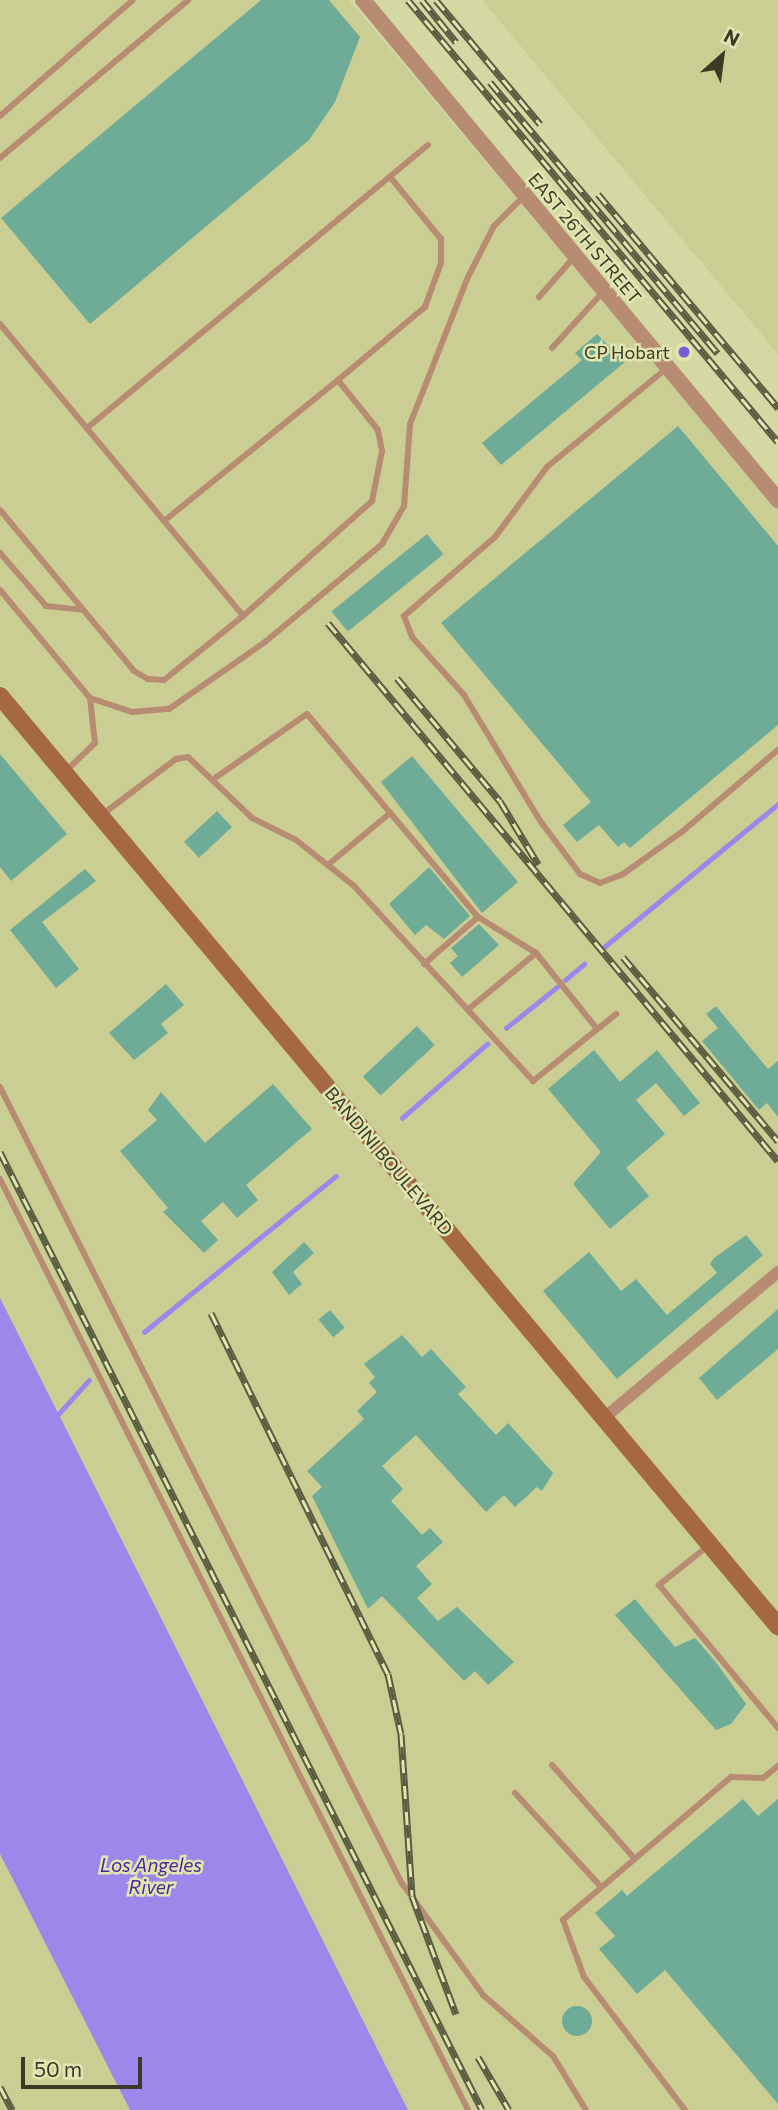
<!DOCTYPE html>
<style>
body{margin:0}
#map{position:relative;width:778px;height:2110px;overflow:hidden;background:#d4d9a4;font-family:Commissioner,sans-serif}
div>[style]{position:absolute}
.built>*{inset:0;background:#cace93}
.water>*{inset:0;background:#9c88ea}
.stream>*{height:4.5px;margin:-2.25px;padding:0 2.25px;transform-origin:2.25px;border-radius:2.25px;background:#9c88ea}
.building>*{inset:0;background:#6fac98;transform-origin:0 0}
.round{border-radius:50%}
.service>*{height:6px;margin:-3px;padding:0 3px;transform-origin:3px;border-radius:3px;background:#b78c73}
.minor>*{height:12px;margin:-6px;padding:0 6px;transform-origin:6px;border-radius:6px;background:#b78c73}
.tertiary>*{height:16px;margin:-8px;padding:0 8px;transform-origin:8px;border-radius:8px;background:#b78c73}
.secondary>*{height:18px;margin:-9px;padding:0 9px;transform-origin:9px;border-radius:9px;background:#a66842}
.rail>*{height:7px;margin-top:-3.5px;transform-origin:0;background:repeating-linear-gradient(90deg,#e1e6b1 0 13px,#595c40 0 26px);box-sizing:border-box;border-block:2px solid #595c40}
.dots>*{width:19px;height:19px;translate:-50% -50%;box-sizing:border-box;border:4px solid #e1e6b1;border-radius:50%}
span{translate:-50% -50%;white-space:nowrap;text-align:center;line-height:1.15;-webkit-text-stroke:5px #e1e6b1;paint-order:stroke}
.street-label{font-size:18px;color:#393b26}
.poi-label{font-size:18px;color:#393b26}
.right{translate:-100% -50%;text-align:right}
.water-label{font-size:19px;color:#4d2899;font-style:italic}
.north{position:absolute;left:687px;top:21px;width:70px;height:70px;-webkit-text-stroke:5px #e1e6b1;paint-order:stroke;rotate:28deg;font-size:19px;font-weight:700;line-height:28px;text-align:center;color:#393b26}
.north::after{content:'';display:block;margin:auto;width:24px;height:32px;background:#393b26;clip-path:polygon(50% 0,100% 100%,50% 72%,0 100%)}
.scale{position:absolute;left:21px;top:2057px;width:121px;height:32px;box-sizing:border-box;border:4px solid #393b26;border-top:0;padding-left:9px;font-size:21px;line-height:24px;white-space:nowrap;color:#393b26;-webkit-text-stroke:5px #e1e6b1;paint-order:stroke}
</style>
<div id="map">
<div class="built">
<div style="clip-path:polygon(0 0,349px 0,778px 509px,778px 2110px,0 2110px)"></div>
<div style="clip-path:polygon(482px 0,778px 0,778px 354px)"></div>
</div>
<div class="water">
<div style="clip-path:polygon(0 1298px,59px 1415px,408px 2110px,130px 2110px,0 1854px)"></div>
</div>
<div class="stream">
<div style="left:604px;top:947px;width:225px;rotate:-39.4deg"></div>
<div style="left:565px;top:980px;width:25px;rotate:-40deg"></div>
<div style="left:506px;top:1028px;width:65px;rotate:-38.8deg"></div>
<div style="left:402px;top:1118px;width:113px;rotate:-41deg"></div>
<div style="left:144px;top:1332px;width:247px;rotate:-39.1deg"></div>
<div style="left:54px;top:1419px;width:52px;rotate:-48.1deg"></div>
</div>
<div class="building">
<div style="clip-path:polygon(261px 0,329px 0,360px 37px,335px 102px,309px 140px,90px 324px,1px 218px)"></div>
<div style="clip-path:polygon(597px 334px,625px 362px,501px 465px,482px 443px,582px 360px,575px 353px)"></div>
<div style="clip-path:polygon(678px 426px,778px 546px,778px 725px,630px 848px,624px 842px,618px 847px,599px 825px,577px 842px,563px 825px,591px 802px,441px 623px)"></div>
<div style="left:427px;top:534px;width:26px;height:123px;rotate:51deg"></div>
<div style="clip-path:polygon(0 754px,67px 834px,11px 881px,0 867px)"></div>
<div style="clip-path:polygon(412px 756px,518px 882px,482px 913px,381px 782px)"></div>
<div style="left:217px;top:811px;width:22px;height:45px;rotate:47deg"></div>
<div style="clip-path:polygon(429px 867px,470px 916px,444px 939px,426px 925px,415px 935px,389px 904px)"></div>
<div style="clip-path:polygon(85px 869px,96px 881px,42px 922px,79px 969px,56px 988px,10px 930px)"></div>
<div style="clip-path:polygon(479px 924px,499px 945px,462px 977px,450px 963px,458px 956px,451px 948px)"></div>
<div style="clip-path:polygon(166px 984px,184px 1005px,161px 1024px,168px 1033px,134px 1060px,109px 1033px)"></div>
<div style="clip-path:polygon(716px 1006px,768px 1069px,778px 1061px,778px 1117px,767px 1103px,759px 1110px,702px 1041px,718px 1028px,706px 1014px)"></div>
<div style="left:417px;top:1026px;width:26px;height:74px;rotate:47deg"></div>
<div style="clip-path:polygon(594px 1050px,620px 1082px,657px 1050px,700px 1103px,684px 1116px,656px 1083px,636px 1100px,665px 1134px,626px 1168px,649px 1196px,610px 1229px,573px 1184px,601px 1152px,548px 1089px)"></div>
<div style="clip-path:polygon(273px 1084px,312px 1129px,246px 1185px,258px 1200px,237px 1218px,223px 1202px,201px 1221px,218px 1240px,204px 1253px,163px 1212px,168px 1208px,120px 1151px,157px 1120px,148px 1110px,161px 1092px,205px 1143px)"></div>
<div style="clip-path:polygon(746px 1235px,763px 1255px,617px 1379px,543px 1291px,589px 1252px,621px 1291px,636px 1279px,667px 1315px,717px 1273px,710px 1264px,714px 1258px)"></div>
<div style="clip-path:polygon(304px 1242px,314px 1253px,293px 1272px,302px 1284px,289px 1295px,272px 1272px)"></div>
<div style="clip-path:polygon(778px 1309px,778px 1349px,717px 1400px,699px 1378px)"></div>
<div style="left:330px;top:1310px;width:23px;height:15px;rotate:50deg"></div>
<div style="clip-path:polygon(402px 1335px,422px 1357px,431px 1349px,466px 1387px,458px 1394px,496px 1435px,508px 1423px,553px 1473px,542px 1491px,537px 1487px,515px 1507px,504px 1495px,486px 1512px,416px 1435px,382px 1466px,403px 1489px,391px 1501px,422px 1535px,430px 1528px,443px 1542px,416px 1566px,432px 1584px,417px 1598px,438px 1621px,457px 1607px,514px 1662px,488px 1685px,475px 1671px,464px 1681px,382px 1596px,368px 1609px,312px 1496px,322px 1487px,307px 1471px,364px 1419px,357px 1411px,377px 1392px,369px 1383px,375px 1377px,364px 1364px)"></div>
<div style="clip-path:polygon(635px 1599px,675px 1647px,695px 1638px,715px 1661px,746px 1704px,731px 1724px,716px 1730px,615px 1615px)"></div>
<div style="clip-path:polygon(743px 1799px,758px 1816px,778px 1799px,778px 2104px,665px 1970px,637px 1994px,599px 1949px,615px 1936px,595px 1913px,622px 1890px,627px 1896px)"></div>
<div class="round" style="left:562px;top:2006px;width:30px;height:30px"></div>
</div>
<div class="service">
<div style="left:0;top:116px;width:176px;rotate:-41.1deg"></div>
<div style="left:0;top:158px;width:246px;rotate:-40deg"></div>
<div style="left:539px;top:297px;width:55px;rotate:-48.7deg"></div>
<div style="left:0;top:324px;width:380px;rotate:50.2deg"></div>
<div style="left:552px;top:348px;width:76px;rotate:-47.7deg"></div>
<div style="left:667px;top:368px;width:156px;rotate:140.5deg"></div>
<div style="left:547px;top:467px;width:87px;rotate:126.6deg"></div>
<div style="left:495px;top:537px;width:121px;rotate:139deg"></div>
<div style="left:404px;top:616px;width:22px;rotate:69deg"></div>
<div style="left:412px;top:637px;width:78px;rotate:48.1deg"></div>
<div style="left:464px;top:695px;width:149px;rotate:58.8deg"></div>
<div style="left:541px;top:822px;width:65px;rotate:53.1deg"></div>
<div style="left:580px;top:874px;width:22px;rotate:24deg"></div>
<div style="left:600px;top:883px;width:25px;rotate:-21deg"></div>
<div style="left:623px;top:874px;width:74px;rotate:-35.6deg"></div>
<div style="left:683px;top:831px;width:125px;rotate:-40.5deg"></div>
<div style="left:87px;top:428px;width:443px;rotate:-39.7deg"></div>
<div style="left:0;top:510px;width:209px;rotate:50.2deg"></div>
<div style="left:134px;top:671px;width:16px;rotate:30deg"></div>
<div style="left:148px;top:679px;width:16px;rotate:4deg"></div>
<div style="left:164px;top:680px;width:102px;rotate:-39deg"></div>
<div style="left:243px;top:616px;width:173px;rotate:-41.7deg"></div>
<div style="left:372px;top:501px;width:51px;rotate:-78.7deg"></div>
<div style="left:382px;top:451px;width:21px;rotate:-101deg"></div>
<div style="left:378px;top:430px;width:64px;rotate:-128.7deg"></div>
<div style="left:338px;top:380px;width:114px;rotate:-40deg"></div>
<div style="left:425px;top:307px;width:47px;rotate:-70deg"></div>
<div style="left:441px;top:263px;width:24px;rotate:-90deg"></div>
<div style="left:441px;top:239px;width:80px;rotate:-129.4deg"></div>
<div style="left:164px;top:521px;width:224px;rotate:-39deg"></div>
<div style="left:0;top:553px;width:70px;rotate:49deg"></div>
<div style="left:46px;top:606px;width:37px;rotate:6deg"></div>
<div style="left:0;top:590px;width:141px;rotate:50.2deg"></div>
<div style="left:90px;top:698px;width:45px;rotate:83.7deg"></div>
<div style="left:95px;top:743px;width:42px;rotate:136deg"></div>
<div style="left:90px;top:698px;width:44px;rotate:18.4deg"></div>
<div style="left:132px;top:712px;width:37px;rotate:-5deg"></div>
<div style="left:169px;top:709px;width:117px;rotate:-34.9deg"></div>
<div style="left:265px;top:642px;width:153px;rotate:-39.9deg"></div>
<div style="left:382px;top:544px;width:44px;rotate:-59.9deg"></div>
<div style="left:404px;top:506px;width:82px;rotate:-85.8deg"></div>
<div style="left:410px;top:424px;width:158px;rotate:-68.5deg"></div>
<div style="left:468px;top:277px;width:57px;rotate:-63deg"></div>
<div style="left:494px;top:226px;width:42px;rotate:-45deg"></div>
<div style="left:215px;top:778px;width:112px;rotate:-34.8deg"></div>
<div style="left:307px;top:714px;width:265px;rotate:49.9deg"></div>
<div style="left:478px;top:917px;width:68px;rotate:31.8deg"></div>
<div style="left:536px;top:953px;width:97px;rotate:51.2deg"></div>
<div style="left:103px;top:814px;width:91px;rotate:-37deg"></div>
<div style="left:176px;top:759px;width:12px;rotate:-9deg"></div>
<div style="left:188px;top:757px;width:88px;rotate:43.6deg"></div>
<div style="left:252px;top:818px;width:49px;rotate:26.6deg"></div>
<div style="left:296px;top:840px;width:74px;rotate:38.4deg"></div>
<div style="left:354px;top:886px;width:265px;rotate:47.4deg"></div>
<div style="left:533px;top:1081px;width:107px;rotate:-38.9deg"></div>
<div style="left:329px;top:864px;width:80px;rotate:-39.9deg"></div>
<div style="left:424px;top:964px;width:72px;rotate:-41deg"></div>
<div style="left:471px;top:1007px;width:85px;rotate:-39.7deg"></div>
<div style="left:0;top:1087px;width:890px;rotate:63.23deg"></div>
<div style="left:401px;top:1882px;width:140px;rotate:54deg"></div>
<div style="left:483px;top:1995px;width:93px;rotate:41.1deg"></div>
<div style="left:553px;top:2056px;width:63px;rotate:58.6deg"></div>
<div style="left:0;top:1179px;width:1042px;rotate:63.31deg"></div>
<div style="left:708px;top:1546px;width:63px;rotate:141.5deg"></div>
<div style="left:659px;top:1585px;width:186px;rotate:50.2deg"></div>
<div style="left:552px;top:1765px;width:125px;rotate:48.6deg"></div>
<div style="left:515px;top:1793px;width:127px;rotate:47.5deg"></div>
<div style="left:685px;top:2110px;width:167px;rotate:-127.2deg"></div>
<div style="left:584px;top:1977px;width:61px;rotate:-110.2deg"></div>
<div style="left:563px;top:1920px;width:221px;rotate:-40.4deg"></div>
<div style="left:731px;top:1777px;width:32px;rotate:2deg"></div>
<div style="left:763px;top:1778px;width:19px;rotate:-39deg"></div>
</div>
<div class="minor">
<div style="left:604px;top:1418px;width:227px;rotate:-40deg"></div>
</div>
<div class="tertiary">
<div style="left:363px;top:0;width:650px;rotate:50.31deg"></div>
</div>
<div class="secondary">
<div style="left:0;top:696px;width:1213px;rotate:50.09deg"></div>
</div>
<div class="rail">
<div style="left:408px;top:0;width:576px;rotate:50.07deg"></div>
<div style="left:422px;top:0;width:54px;rotate:51deg"></div>
<div style="left:436px;top:0;width:162px;rotate:50deg"></div>
<div style="left:490px;top:82px;width:354px;rotate:50deg"></div>
<div style="left:598px;top:194px;width:280px;rotate:49.9deg"></div>
<div style="left:328px;top:623px;width:701px;rotate:50.09deg"></div>
<div style="left:397px;top:678px;width:160px;rotate:50.1deg"></div>
<div style="left:500px;top:801px;width:74px;rotate:58.9deg"></div>
<div style="left:623px;top:957px;width:241px;rotate:49.9deg"></div>
<div style="left:0;top:1152px;width:1072px;rotate:63.29deg"></div>
<div style="left:211px;top:1313px;width:402px;rotate:63.9deg"></div>
<div style="left:388px;top:1674px;width:61px;rotate:77.8deg"></div>
<div style="left:401px;top:1734px;width:162px;rotate:86.1deg"></div>
<div style="left:412px;top:1896px;width:126px;rotate:69.6deg"></div>
<div style="left:478px;top:2057px;width:61px;rotate:59.7deg"></div>
<div style="left:0;top:2087px;width:26px;rotate:62deg"></div>
</div>
<div class="dots">
<div style="left:684px;top:352px;background:#7b5bd5"></div>
</div>
<div class="street-label">
<span style="left:585px;top:238px;rotate:50deg">EAST 26TH STREET</span>
<span style="left:389px;top:1161px;rotate:50deg">BANDINI BOULEVARD</span>
</div>
<div class="poi-label">
<span class="right" style="left:670px;top:352px">CP Hobart</span>
</div>
<div class="water-label">
<span style="left:151px;top:1876px">Los Angeles<br>River</span>
</div>
<div class="north">N</div>
<div class="scale">50 m</div>
</div>
